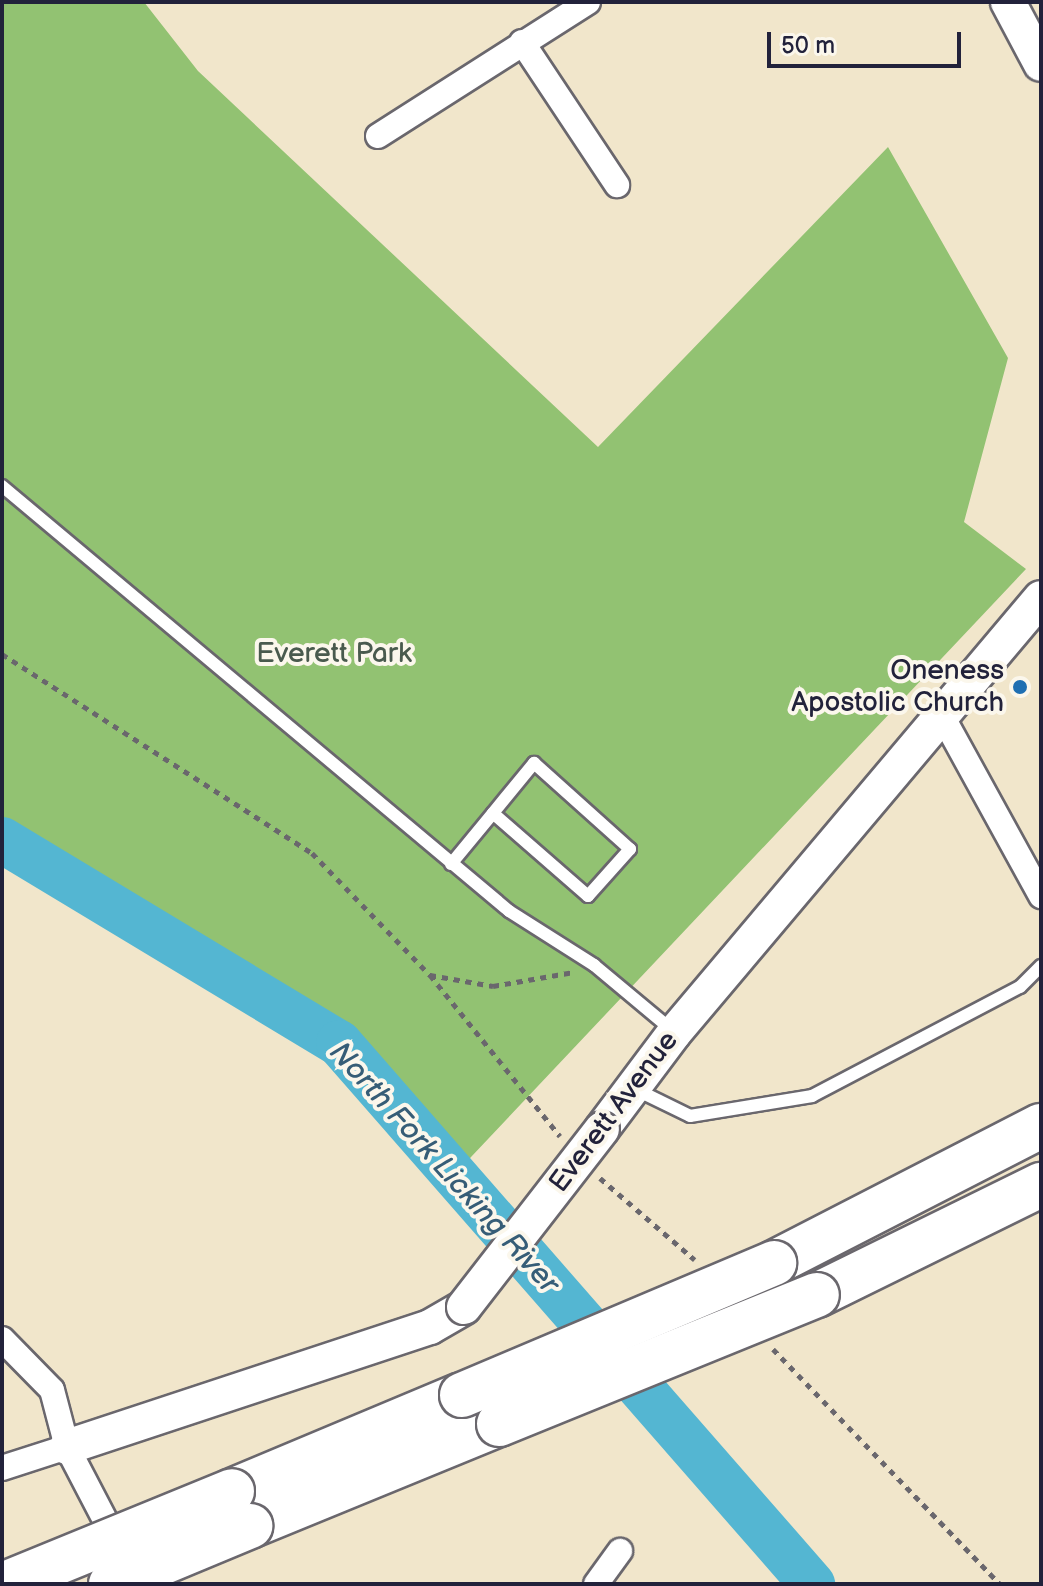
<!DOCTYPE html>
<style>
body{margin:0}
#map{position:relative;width:1043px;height:1586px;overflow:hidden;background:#f1e6cb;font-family:"Balsamiq Sans",sans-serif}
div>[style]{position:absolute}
.green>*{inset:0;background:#92c272}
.river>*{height:46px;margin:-23px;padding:0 23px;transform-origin:23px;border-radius:23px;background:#54b6d2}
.path>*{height:5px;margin-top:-2.5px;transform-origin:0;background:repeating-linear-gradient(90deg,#6a676d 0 6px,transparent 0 12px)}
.roads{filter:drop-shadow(2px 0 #6a676d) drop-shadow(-2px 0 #6a676d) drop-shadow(0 2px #6a676d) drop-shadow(0 -2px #6a676d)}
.lane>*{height:12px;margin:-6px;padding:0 6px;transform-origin:6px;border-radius:6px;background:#fff}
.street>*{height:24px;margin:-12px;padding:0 12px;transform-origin:12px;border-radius:12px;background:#fff}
.secondary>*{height:34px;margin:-17px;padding:0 17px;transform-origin:17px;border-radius:17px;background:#fff}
.highway>*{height:44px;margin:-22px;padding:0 22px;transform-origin:22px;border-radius:22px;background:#fff}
.bridges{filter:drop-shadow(2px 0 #6a676d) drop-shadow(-2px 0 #6a676d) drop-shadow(0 2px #6a676d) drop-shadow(0 -2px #6a676d)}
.secondary-bridge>*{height:34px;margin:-17px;padding:0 17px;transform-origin:17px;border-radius:17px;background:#fff}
.highway-bridge>*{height:44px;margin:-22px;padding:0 22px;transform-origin:22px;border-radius:22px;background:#fff}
.dots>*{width:22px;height:22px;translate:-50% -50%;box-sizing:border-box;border:4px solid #fbf7ec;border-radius:50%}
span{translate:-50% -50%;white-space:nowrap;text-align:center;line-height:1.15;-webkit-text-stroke:8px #fbf7ec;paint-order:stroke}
.park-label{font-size:28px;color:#495a4e}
.poi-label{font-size:28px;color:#22223b}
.right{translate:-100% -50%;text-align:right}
.street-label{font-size:28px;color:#22223b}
.water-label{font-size:30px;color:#365d77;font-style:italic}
.frame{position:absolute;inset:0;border:4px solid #22223b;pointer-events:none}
.scale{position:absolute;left:767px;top:32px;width:194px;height:36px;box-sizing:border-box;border:4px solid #22223b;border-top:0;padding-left:10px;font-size:24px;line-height:28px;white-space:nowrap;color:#22223b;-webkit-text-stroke:6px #fbf7ec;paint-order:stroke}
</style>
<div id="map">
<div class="green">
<div style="clip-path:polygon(2px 2px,144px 2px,198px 71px,598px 447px,888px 147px,1008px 358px,964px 522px,1026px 569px,454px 1175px,339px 1043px,2px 840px)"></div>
</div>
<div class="river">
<div style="left:2px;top:840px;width:393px;rotate:31.1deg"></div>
<div style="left:339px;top:1043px;width:719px;rotate:48.84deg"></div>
</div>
<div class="path">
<div style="left:2px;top:654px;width:368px;rotate:32.7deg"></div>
<div style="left:312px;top:853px;width:170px;rotate:46deg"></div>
<div style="left:430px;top:975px;width:64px;rotate:9.9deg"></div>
<div style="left:493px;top:986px;width:82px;rotate:-9.8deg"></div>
<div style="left:430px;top:975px;width:207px;rotate:51.1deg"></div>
<div style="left:600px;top:1178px;width:125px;rotate:40.8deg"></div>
<div style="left:773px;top:1349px;width:327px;rotate:46deg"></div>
</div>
<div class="roads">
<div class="lane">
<div style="left:2px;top:486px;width:662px;rotate:39.97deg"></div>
<div style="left:509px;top:911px;width:101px;rotate:32.4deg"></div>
<div style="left:594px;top:965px;width:102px;rotate:39.8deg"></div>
<div style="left:451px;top:864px;width:66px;rotate:-50.5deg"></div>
<div style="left:493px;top:813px;width:65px;rotate:-50.6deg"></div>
<div style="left:534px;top:763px;width:129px;rotate:41.9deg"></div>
<div style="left:630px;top:849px;width:63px;rotate:131.8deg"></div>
<div style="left:588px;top:896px;width:126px;rotate:-138.9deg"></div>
<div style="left:637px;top:1090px;width:59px;rotate:26.1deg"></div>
<div style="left:690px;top:1116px;width:124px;rotate:-9.3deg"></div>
<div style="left:812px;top:1096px;width:235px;rotate:-27.7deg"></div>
<div style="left:1020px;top:987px;width:30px;rotate:-45deg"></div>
</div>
<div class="street">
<div style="left:522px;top:42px;width:172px;rotate:56.4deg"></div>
<div style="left:378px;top:136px;width:249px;rotate:-32.5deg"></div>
<div style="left:941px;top:714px;width:208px;rotate:61.2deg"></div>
<div style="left:2px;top:1339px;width:71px;rotate:45.6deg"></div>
<div style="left:52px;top:1390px;width:59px;rotate:75.3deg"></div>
<div style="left:67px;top:1447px;width:115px;rotate:62.5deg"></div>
<div style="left:2px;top:1468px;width:68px;rotate:-17.9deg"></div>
<div style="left:596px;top:1584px;width:41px;rotate:-54deg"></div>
</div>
<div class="secondary">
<div style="left:1008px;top:2px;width:70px;rotate:62deg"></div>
<div style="left:602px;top:1129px;width:120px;rotate:-53.1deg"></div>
<div style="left:674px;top:1033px;width:569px;rotate:-49.85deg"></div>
<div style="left:67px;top:1447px;width:382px;rotate:-18.3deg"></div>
<div style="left:430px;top:1327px;width:39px;rotate:-30deg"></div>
</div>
<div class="highway">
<div style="left:774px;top:1263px;width:300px;rotate:-27.2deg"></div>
<div style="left:817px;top:1295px;width:250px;rotate:-26.2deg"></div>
<div style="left:232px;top:1491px;width:249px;rotate:-22.7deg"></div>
<div style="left:250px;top:1526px;width:269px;rotate:-22.3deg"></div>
</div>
</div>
<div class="bridges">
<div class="secondary-bridge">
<div style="left:464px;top:1307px;width:225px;rotate:-52.2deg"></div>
</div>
<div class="highway-bridge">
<div style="left:462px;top:1395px;width:339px;rotate:-22.9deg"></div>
<div style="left:499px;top:1424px;width:343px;rotate:-22.1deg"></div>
<div style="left:7px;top:1583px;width:243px;rotate:-22.2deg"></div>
<div style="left:111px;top:1584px;width:151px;rotate:-22.6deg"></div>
</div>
</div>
<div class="dots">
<div style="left:1020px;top:687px;background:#1f6fb2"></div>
</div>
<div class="park-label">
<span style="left:334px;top:654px">Everett Park</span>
</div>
<div class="poi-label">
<span class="right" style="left:1004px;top:687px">Oneness<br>Apostolic Church</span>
</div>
<div class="street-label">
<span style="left:614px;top:1112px;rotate:-53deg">Everett Avenue</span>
</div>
<div class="water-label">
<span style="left:444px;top:1168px;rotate:48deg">North Fork Licking River</span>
</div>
<div class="frame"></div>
<div class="scale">50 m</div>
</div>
